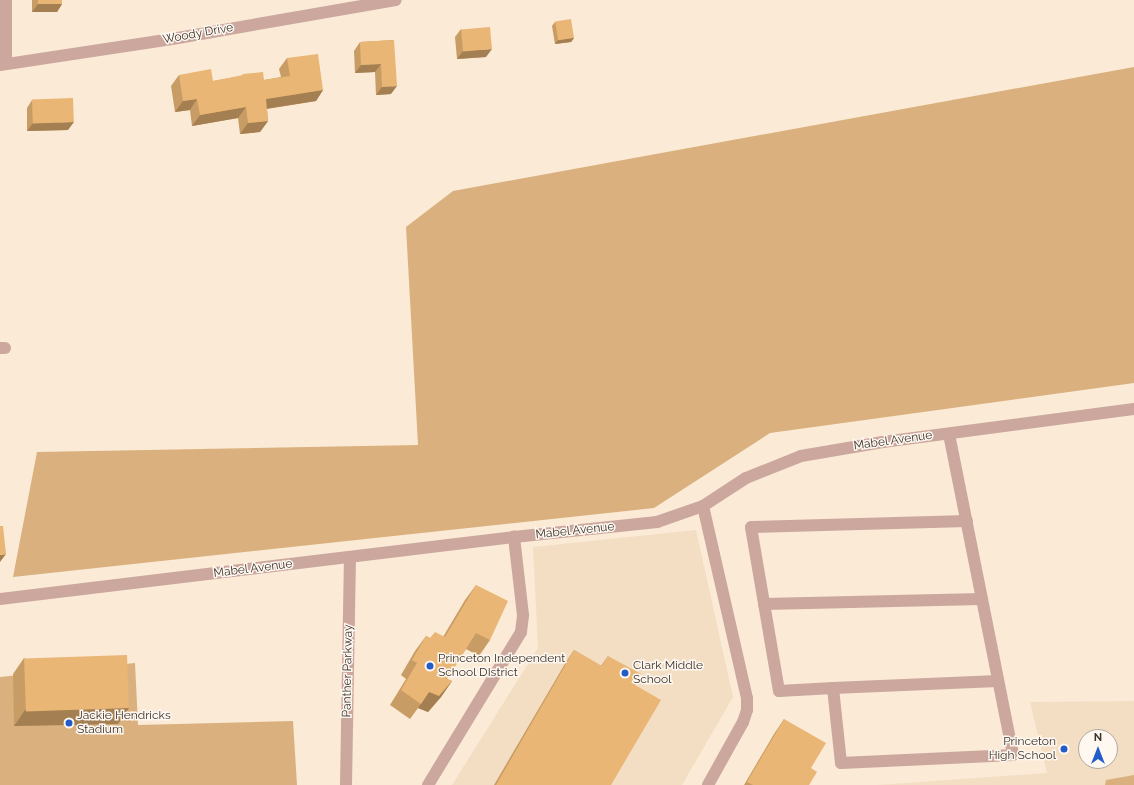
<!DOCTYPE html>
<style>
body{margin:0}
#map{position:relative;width:1134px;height:785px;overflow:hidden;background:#faead6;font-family:Raleway,sans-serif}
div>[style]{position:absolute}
.built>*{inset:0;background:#f3dec4}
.green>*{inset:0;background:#dab17e}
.minor>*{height:12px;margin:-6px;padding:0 6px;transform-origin:6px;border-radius:6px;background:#cca79e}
.wall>*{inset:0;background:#c89d65}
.shaded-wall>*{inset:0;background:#a37f52}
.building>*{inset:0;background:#e9b675;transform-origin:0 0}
.dots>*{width:11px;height:11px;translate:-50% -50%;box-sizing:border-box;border:2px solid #fff8f1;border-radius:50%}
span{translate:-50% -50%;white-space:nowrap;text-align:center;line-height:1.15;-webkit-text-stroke:3px #fff8f1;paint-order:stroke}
.street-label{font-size:12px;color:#39332b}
.poi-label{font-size:12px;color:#39332b}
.left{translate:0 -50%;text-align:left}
.right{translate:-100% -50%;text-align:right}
.north{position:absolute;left:1078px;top:729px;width:40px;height:40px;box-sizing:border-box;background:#fff8f1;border:1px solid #b0a9a2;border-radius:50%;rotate:0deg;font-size:11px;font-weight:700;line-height:16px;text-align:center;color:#39332b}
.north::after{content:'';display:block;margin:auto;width:14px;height:18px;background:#225cc9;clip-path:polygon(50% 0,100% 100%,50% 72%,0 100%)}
</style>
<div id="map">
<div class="built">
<div style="clip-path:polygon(696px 530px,733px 697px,682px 785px,452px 785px,538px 648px,533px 547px)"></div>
<div style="clip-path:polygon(evenodd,1134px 701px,1134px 785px,878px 785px,1047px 773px,1030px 702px,1134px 701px,1086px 737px,1110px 737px,1110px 761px,1086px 761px,1086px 737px)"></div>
</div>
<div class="green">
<div style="clip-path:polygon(1134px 67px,1134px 383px,770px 433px,654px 508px,13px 577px,37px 452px,418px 445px,406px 227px,453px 191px)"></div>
<div style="clip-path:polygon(135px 663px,138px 725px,293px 721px,297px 785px,0 785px,0 677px)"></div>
<div style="clip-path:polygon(1134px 775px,1134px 785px,1105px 785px,1106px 780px)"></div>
</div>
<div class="minor">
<div style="left:6px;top:0;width:64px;rotate:90deg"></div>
<div style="left:0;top:65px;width:174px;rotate:-8.6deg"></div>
<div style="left:172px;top:39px;width:227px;rotate:-9.9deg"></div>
<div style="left:0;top:348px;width:5px"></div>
<div style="left:949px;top:434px;width:327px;rotate:78.7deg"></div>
<div style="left:1013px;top:755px;width:172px;rotate:177.3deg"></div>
<div style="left:841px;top:763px;width:75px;rotate:-96.1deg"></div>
<div style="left:833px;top:688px;width:54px;rotate:176.8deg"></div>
<div style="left:779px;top:691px;width:166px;rotate:-99.7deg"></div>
<div style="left:751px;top:527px;width:216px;rotate:-1.6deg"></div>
<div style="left:703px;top:506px;width:197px;rotate:77.1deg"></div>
<div style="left:747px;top:698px;width:12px;rotate:90deg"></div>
<div style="left:747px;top:710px;width:13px;rotate:108deg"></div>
<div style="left:743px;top:722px;width:72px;rotate:119.1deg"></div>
<div style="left:0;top:599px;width:518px;rotate:-6.88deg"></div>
<div style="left:514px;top:537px;width:144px;rotate:-6deg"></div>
<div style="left:657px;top:522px;width:49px;rotate:-19.2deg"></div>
<div style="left:703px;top:506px;width:51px;rotate:-33.1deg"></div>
<div style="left:746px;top:478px;width:59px;rotate:-21.8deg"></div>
<div style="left:801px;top:456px;width:83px;rotate:-9.7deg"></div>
<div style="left:883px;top:442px;width:253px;rotate:-7.5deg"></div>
<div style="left:764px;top:604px;width:218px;rotate:-1.3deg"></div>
<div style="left:833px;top:688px;width:165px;rotate:-2.4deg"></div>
<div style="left:346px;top:785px;width:228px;rotate:-89deg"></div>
<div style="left:428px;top:785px;width:179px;rotate:-58.7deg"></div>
<div style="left:521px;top:632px;width:17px;rotate:-83deg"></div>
<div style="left:523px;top:615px;width:79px;rotate:-96.6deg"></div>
</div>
<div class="wall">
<div style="clip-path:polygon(32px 0,62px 0,62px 4px,57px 12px,32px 12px)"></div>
<div style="clip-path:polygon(555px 22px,574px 38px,571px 42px,555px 44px,552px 26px)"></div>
<div style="clip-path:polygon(461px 29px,486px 57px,457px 59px,455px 37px)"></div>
<div style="clip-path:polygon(394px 40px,391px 94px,376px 95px,375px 72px,355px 73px,354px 51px,360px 42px)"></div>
<div style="clip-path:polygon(287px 58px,323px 90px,316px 101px,267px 109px,268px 121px,260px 132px,240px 134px,238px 118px,192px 126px,190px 110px,175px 112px,171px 86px,179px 75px,213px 81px,242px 76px,243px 74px,264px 80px,281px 77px,279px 69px)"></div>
<div style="clip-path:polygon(32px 100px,68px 130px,27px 131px,27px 108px)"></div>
<div style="clip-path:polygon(476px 585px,490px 640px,479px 656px,466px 649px,447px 679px,452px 681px,441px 697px,428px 712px,418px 708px,410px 719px,390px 705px,406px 679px,401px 675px,415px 651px,426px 636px,430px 638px,443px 637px,465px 600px)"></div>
<div style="clip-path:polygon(574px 650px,601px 666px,608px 656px,635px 685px,611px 785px,494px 785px,566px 662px)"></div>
<div style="clip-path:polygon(24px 658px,129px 708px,118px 724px,14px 726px,13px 674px)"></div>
<div style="clip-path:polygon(784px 719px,811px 768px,809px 785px,744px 785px,774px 734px)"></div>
</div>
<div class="shaded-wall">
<div style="clip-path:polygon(38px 4px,62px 4px,57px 12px,32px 12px)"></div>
<div style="clip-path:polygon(574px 38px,571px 42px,555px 44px,558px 40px)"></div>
<div style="clip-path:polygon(492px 49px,486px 57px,457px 59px,463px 51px)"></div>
<div style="clip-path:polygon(381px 64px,375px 72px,355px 73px,361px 65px)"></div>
<div style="clip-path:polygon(397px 86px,391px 94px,376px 95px,382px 87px)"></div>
<div style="clip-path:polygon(323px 90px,316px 101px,258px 110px,266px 99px)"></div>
<div style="clip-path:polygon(197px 99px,190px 110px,175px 112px,183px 101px)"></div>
<div style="clip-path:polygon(246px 107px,238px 118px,192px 126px,200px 115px)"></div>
<div style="clip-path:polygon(268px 121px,260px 132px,240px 134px,248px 123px)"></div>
<div style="clip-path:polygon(74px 122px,68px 130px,27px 131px,33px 123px)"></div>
<div style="clip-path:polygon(6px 554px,0 562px,0 555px)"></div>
<div style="clip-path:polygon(452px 681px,441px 697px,428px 712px,418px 708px,429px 692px)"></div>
<div style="clip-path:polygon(129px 708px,118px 724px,14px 726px,25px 710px)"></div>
</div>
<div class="building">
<div style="left:38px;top:0;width:24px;height:4px"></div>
<div style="left:571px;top:19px;width:19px;height:16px;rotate:81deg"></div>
<div style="left:490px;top:27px;width:22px;height:29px;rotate:85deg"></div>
<div style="clip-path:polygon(394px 40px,397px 86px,382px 87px,381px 64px,361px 65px,360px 42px)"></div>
<div style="clip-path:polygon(318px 54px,323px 90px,266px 99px,268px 121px,248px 123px,246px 107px,200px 115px,197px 99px,183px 101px,179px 75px,211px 69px,213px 81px,243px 75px,243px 74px,263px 72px,264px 80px,290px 76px,287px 58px)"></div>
<div style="left:73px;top:98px;width:24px;height:41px;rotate:88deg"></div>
<div style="clip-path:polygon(0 526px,3px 526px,6px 554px,0 555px)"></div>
<div style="clip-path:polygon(476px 585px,508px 601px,490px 640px,476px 633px,447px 679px,452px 681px,439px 696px,429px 692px,421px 704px,401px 690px,417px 663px,412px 660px,426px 636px,430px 638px,435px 632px,445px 637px)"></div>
<div style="clip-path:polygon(574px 650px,602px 666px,608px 656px,641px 674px,635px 685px,661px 700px,611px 785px,496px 785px)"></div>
<div style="left:127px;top:655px;width:53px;height:103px;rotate:88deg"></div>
<div style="clip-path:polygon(784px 719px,826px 743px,811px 768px,817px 772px,809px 785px,753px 785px,747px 782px)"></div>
</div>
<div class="dots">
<div style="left:430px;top:666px;background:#225cc9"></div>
<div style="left:625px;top:673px;background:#225cc9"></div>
<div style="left:69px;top:723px;background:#225cc9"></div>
<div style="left:1064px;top:749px;background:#225cc9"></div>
</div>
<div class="street-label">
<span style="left:198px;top:34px;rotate:-10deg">Woody Drive</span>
<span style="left:893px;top:441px;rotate:-8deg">Mabel Avenue</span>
<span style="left:575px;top:531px;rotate:-6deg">Mabel Avenue</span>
<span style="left:253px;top:569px;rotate:-7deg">Mabel Avenue</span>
<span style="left:348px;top:671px;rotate:-89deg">Panther Parkway</span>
</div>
<div class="poi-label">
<span class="left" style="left:438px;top:666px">Princeton Independent<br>School DIstrict</span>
<span class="left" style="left:633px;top:673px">Clark Middle<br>School</span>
<span class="left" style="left:77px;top:723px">Jackie Hendricks<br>Stadium</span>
<span class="right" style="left:1056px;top:749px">Princeton<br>High School</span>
</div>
<div class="north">N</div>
</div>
